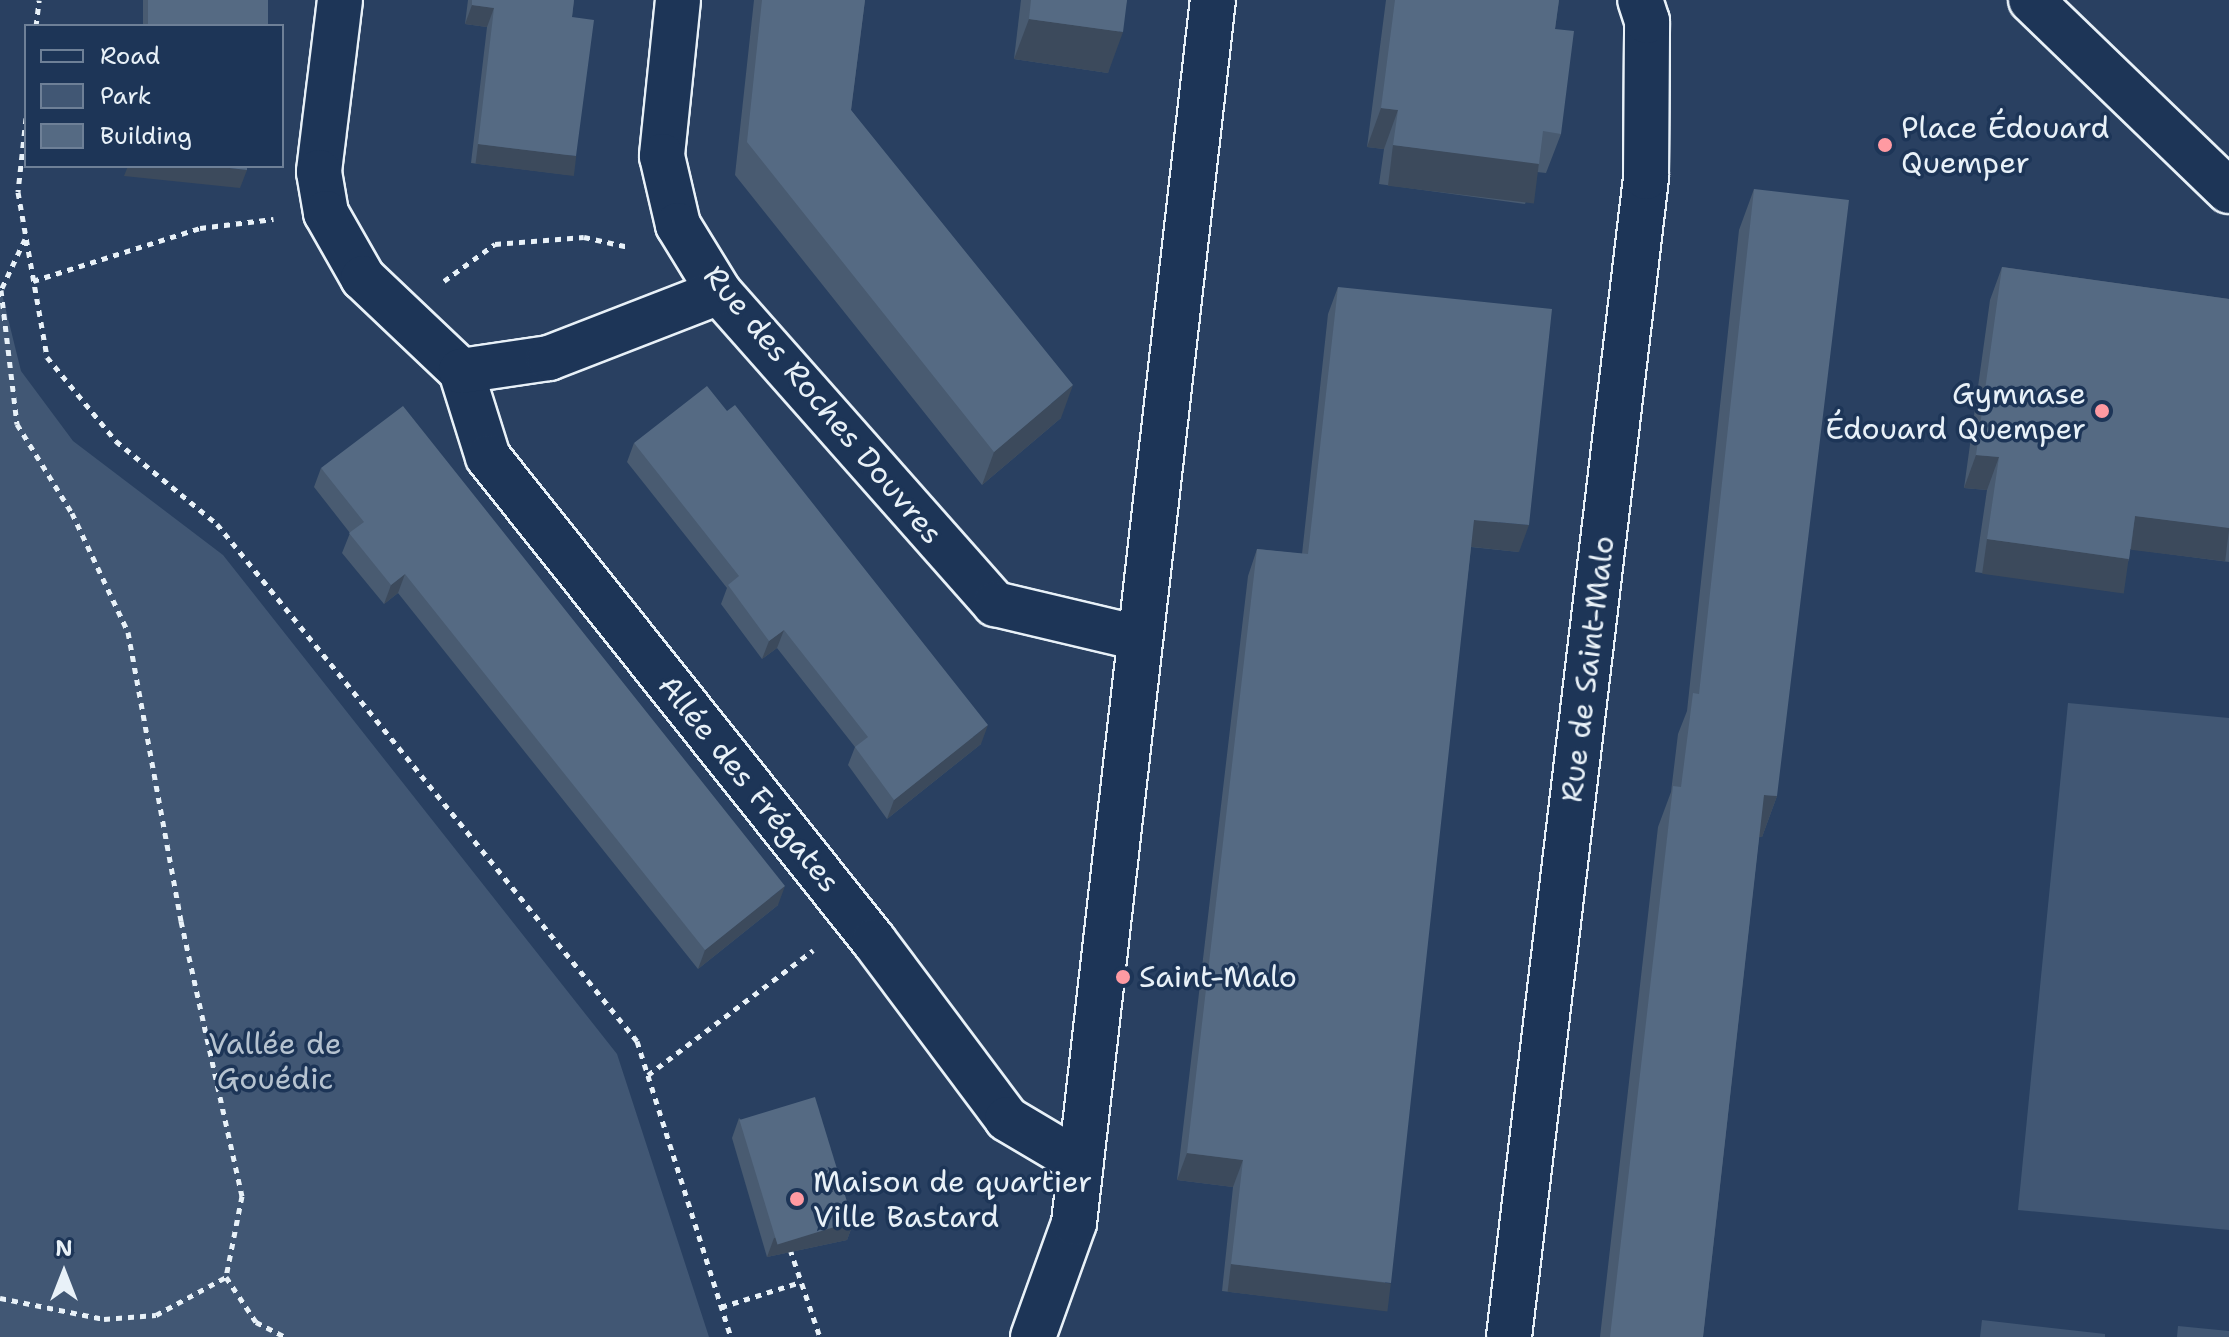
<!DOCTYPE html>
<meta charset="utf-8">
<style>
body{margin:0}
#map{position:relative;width:2229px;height:1337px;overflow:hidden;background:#294061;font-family:"Shantell Sans",sans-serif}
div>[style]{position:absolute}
.green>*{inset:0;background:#415774}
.path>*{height:5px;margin-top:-2.5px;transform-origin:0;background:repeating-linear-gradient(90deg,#e8f1f8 0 6px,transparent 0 12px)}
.roads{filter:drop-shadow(2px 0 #e8f1f8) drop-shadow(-2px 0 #e8f1f8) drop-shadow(0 2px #e8f1f8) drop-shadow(0 -2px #e8f1f8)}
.minor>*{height:44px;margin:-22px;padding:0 22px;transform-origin:22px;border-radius:22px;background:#1d3557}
.tertiary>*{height:44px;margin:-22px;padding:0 22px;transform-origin:22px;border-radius:22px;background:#1d3557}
.wall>*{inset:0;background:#495b71;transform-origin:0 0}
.shaded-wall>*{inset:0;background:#3c4a5c;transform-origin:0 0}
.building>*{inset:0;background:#556a83;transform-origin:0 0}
.dots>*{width:22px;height:22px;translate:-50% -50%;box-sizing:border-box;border:4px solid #1d3557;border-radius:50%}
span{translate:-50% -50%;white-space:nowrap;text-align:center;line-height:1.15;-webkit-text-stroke:7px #1d3557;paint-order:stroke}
.poi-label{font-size:30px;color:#e8f1f8}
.left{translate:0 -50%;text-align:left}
.right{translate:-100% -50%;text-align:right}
.street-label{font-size:30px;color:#e8f1f8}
.park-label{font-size:30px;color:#b6c3d0}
.legend{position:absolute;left:24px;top:24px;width:260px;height:144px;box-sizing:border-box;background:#1d3557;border:2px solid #6e8097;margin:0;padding:10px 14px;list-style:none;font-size:24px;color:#e8f1f8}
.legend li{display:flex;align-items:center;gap:16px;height:40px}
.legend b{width:40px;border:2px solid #6e8097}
.north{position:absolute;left:24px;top:1233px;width:80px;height:80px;-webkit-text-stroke:6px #1d3557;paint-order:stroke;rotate:0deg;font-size:22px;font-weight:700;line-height:32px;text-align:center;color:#e8f1f8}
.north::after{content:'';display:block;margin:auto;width:28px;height:36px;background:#e8f1f8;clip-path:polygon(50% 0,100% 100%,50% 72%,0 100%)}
</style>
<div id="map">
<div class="green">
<div style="clip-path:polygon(0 286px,21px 371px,73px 441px,223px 555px,617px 1054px,709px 1337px,0 1337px)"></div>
<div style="clip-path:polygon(2068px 703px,2229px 718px,2229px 1230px,2018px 1210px)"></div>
<div style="clip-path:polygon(1982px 1320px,2105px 1334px,2105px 1337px,1980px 1337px)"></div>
<div style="clip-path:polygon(2178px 1326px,2229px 1331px,2229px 1337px,2177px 1337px)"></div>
</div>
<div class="path">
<div style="left:36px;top:26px;width:26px;rotate:-83deg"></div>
<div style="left:26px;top:118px;width:74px;rotate:96.2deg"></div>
<div style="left:18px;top:192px;width:168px;rotate:80deg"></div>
<div style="left:47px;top:357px;width:109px;rotate:50.6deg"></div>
<div style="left:116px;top:441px;width:131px;rotate:39.4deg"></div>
<div style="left:217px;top:524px;width:666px;rotate:50.91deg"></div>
<div style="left:637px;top:1041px;width:311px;rotate:72.4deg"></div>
<div style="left:25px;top:239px;width:56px;rotate:115.2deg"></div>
<div style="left:1px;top:290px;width:135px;rotate:83.2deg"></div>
<div style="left:17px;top:424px;width:105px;rotate:58.3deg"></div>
<div style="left:72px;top:513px;width:132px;rotate:64.8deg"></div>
<div style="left:128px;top:632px;width:294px;rotate:79.6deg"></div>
<div style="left:181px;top:921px;width:282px;rotate:77.5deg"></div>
<div style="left:242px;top:1196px;width:83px;rotate:101.2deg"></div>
<div style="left:33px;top:281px;width:175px;rotate:-17.6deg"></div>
<div style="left:200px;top:228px;width:74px;rotate:-7deg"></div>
<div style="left:444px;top:281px;width:63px;rotate:-36deg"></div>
<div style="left:495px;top:244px;width:89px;rotate:-4.5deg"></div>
<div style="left:584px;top:237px;width:46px;rotate:12.5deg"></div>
<div style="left:648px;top:1075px;width:207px;rotate:-37.1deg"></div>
<div style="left:790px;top:1249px;width:93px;rotate:71.2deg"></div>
<div style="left:0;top:1298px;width:106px;rotate:11.4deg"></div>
<div style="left:104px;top:1319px;width:52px;rotate:-4.4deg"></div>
<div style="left:156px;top:1315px;width:80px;rotate:-28.5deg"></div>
<div style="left:226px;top:1277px;width:54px;rotate:56.3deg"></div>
<div style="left:256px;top:1322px;width:34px;rotate:27deg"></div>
<div style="left:721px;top:1307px;width:84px;rotate:-17.4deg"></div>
</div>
<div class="roads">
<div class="minor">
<div style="left:340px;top:0;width:173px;rotate:97deg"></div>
<div style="left:319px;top:172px;width:42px;rotate:80.3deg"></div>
<div style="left:326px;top:213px;width:75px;rotate:60.4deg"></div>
<div style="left:363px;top:278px;width:135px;rotate:43.5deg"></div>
<div style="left:461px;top:371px;width:90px;rotate:72.6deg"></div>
<div style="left:488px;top:457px;width:619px;rotate:51.43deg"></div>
<div style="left:874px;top:941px;width:222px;rotate:53.2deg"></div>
<div style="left:1007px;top:1119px;width:86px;rotate:30.7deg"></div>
<div style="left:678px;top:0;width:157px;rotate:95.9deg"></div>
<div style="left:662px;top:156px;width:71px;rotate:76.9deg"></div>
<div style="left:678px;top:225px;width:79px;rotate:58.5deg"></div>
<div style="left:719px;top:292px;width:417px;rotate:48.5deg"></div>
<div style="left:995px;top:604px;width:148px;rotate:13.3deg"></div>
<div style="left:2031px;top:0;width:275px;rotate:44deg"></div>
<div style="left:461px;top:371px;width:89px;rotate:-8.4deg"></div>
<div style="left:549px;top:358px;width:182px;rotate:-21.2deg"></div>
<div style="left:1509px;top:1337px;width:1168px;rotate:-83.26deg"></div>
<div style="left:1646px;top:177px;width:156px;rotate:-89.6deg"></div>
<div style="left:1647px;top:21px;width:22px;rotate:-108deg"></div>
</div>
<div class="tertiary">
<div style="left:1033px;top:1337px;width:121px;rotate:-70.2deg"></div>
<div style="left:1074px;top:1223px;width:1231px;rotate:-83.52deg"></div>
</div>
</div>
<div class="wall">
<div style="left:143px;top:0;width:125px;height:26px"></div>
<div style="clip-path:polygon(468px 0,574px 0,572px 17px,569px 175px,471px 163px,487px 27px,465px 24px)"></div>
<div style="clip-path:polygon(754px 0,865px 0,851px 110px,1061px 418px,982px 485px,735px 175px)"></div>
<div style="clip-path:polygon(1021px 0,1127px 0,1108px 73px,1014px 59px)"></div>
<div style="clip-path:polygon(1386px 0,1559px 0,1555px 29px,1561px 134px,1546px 173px,1537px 172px,1525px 204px,1379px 184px,1384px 149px,1367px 147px)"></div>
<div style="clip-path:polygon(1754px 189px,1777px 796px,1762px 837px,1759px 837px,1703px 1337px,1600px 1337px,1658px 827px,1671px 792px,1678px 734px,1687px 711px,1739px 230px)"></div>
<div style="clip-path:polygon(2002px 267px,2229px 299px,2229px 562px,2130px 549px,2129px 559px,2117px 592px,1975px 572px,1987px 490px,1964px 488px,1990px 300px)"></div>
<div style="clip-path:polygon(1338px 287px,1519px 552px,1471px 547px,1382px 1310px,1222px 1291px,1233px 1187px,1177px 1180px,1248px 576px,1257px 549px,1302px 554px,1328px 314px)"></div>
<div style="clip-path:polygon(634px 443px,981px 744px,887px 819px,848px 765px,855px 747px,777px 648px,762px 659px,721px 604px,727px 588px,627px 462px)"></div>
<div style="clip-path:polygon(321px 468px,778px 905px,698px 969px,398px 593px,384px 604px,342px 553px,350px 533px,314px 487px)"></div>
<div style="clip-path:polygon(739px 1118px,854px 1221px,847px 1240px,767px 1257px,732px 1138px)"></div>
</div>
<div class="shaded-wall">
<div style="clip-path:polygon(472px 5px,494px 8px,487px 27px,465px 24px)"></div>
<div style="clip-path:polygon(1029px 19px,1123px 32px,1108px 73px,1014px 59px)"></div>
<div style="clip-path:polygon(1381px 108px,1398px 110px,1384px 149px,1367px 147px)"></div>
<div style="left:478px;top:144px;width:99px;height:20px;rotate:7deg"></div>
<div style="left:1393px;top:145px;width:147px;height:41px;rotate:7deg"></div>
<div style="clip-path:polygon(128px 166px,211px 166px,247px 170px,240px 188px,124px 176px)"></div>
<div style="clip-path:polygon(1073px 385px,1061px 418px,982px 485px,994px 452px)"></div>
<div style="clip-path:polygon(1976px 455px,1999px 457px,1987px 490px,1964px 488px)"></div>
<div style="left:2135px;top:516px;width:95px;height:34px;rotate:7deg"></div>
<div style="clip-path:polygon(1474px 520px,1529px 525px,1519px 552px,1464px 546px)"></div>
<div style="left:1987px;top:539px;width:143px;height:35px;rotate:8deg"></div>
<div style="clip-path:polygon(405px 574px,398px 593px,384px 604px,391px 585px)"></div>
<div style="clip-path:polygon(784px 630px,777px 648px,762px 659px,769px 641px)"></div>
<div style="clip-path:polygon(988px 725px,981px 744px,887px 819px,894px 800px)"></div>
<div style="clip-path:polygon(1764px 795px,1777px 796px,1762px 837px,1749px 836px)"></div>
<div style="clip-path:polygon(785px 886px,778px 905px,698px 969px,705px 950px)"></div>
<div style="clip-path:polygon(1187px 1153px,1243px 1160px,1233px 1187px,1177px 1180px)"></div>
<div style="clip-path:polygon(854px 1221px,847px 1240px,767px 1257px,774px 1238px)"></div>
<div style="left:1231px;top:1264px;width:161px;height:28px;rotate:7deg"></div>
</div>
<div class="building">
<div style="left:148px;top:0;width:120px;height:26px"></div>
<div style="clip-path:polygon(472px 0,574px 0,572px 17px,594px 20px,576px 156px,478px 144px,494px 8px,472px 5px)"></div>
<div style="clip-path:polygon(762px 0,865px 0,851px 110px,1073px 385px,994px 452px,747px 142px)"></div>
<div style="clip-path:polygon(1031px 0,1127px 0,1123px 32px,1029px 19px)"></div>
<div style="clip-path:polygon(1395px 0,1559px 0,1555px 29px,1574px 31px,1561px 134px,1543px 131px,1539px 164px,1393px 145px,1398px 110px,1381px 108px)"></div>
<div style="clip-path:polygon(211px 166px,247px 166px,247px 170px)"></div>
<div style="clip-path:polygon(1754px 189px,1849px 200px,1777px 796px,1764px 795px,1703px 1337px,1610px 1337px,1673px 786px,1681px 787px,1693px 693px,1699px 694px)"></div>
<div style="clip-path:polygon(2002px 267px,2229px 299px,2229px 528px,2135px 516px,2129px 559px,1987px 539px,1999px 457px,1976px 455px)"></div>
<div style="clip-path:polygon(1338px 287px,1552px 309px,1529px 525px,1474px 520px,1391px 1283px,1231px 1264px,1243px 1160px,1187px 1153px,1257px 549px,1308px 554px)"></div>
<div style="clip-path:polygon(707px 386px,727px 411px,735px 405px,988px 725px,894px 800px,855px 747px,868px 737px,784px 630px,769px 641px,728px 585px,739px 576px,634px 443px)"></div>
<div style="clip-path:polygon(403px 406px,785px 886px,705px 950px,405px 574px,391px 585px,349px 533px,364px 522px,321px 468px)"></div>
<div style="left:815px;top:1097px;width:130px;height:79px;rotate:73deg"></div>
</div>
<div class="dots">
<div style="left:1885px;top:145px;background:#ff9aa2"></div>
<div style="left:2102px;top:411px;background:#ff9aa2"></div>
<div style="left:1123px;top:977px;background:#ff9aa2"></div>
<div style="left:797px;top:1199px;background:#ff9aa2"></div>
</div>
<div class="poi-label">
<span class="left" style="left:1901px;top:145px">Place Édouard<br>Quemper</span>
<span class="right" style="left:2086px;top:411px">Gymnase<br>Édouard Quemper</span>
<span class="left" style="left:1139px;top:977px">Saint-Malo</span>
<span class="left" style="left:813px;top:1199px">Maison de quartier<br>Ville Bastard</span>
</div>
<div class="street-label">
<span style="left:823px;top:405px;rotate:50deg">Rue des Roches Douvres</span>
<span style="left:1588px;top:669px;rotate:-83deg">Rue de Saint-Malo</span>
<span style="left:749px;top:784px;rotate:51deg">Allée des Frégates</span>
</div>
<div class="park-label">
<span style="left:275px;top:1061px">Vallée de<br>Gouédic</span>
</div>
<ul class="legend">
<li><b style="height:10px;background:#1d3557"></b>Road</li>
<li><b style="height:22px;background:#415774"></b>Park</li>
<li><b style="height:22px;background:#556a83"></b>Building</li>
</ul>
<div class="north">N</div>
</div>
